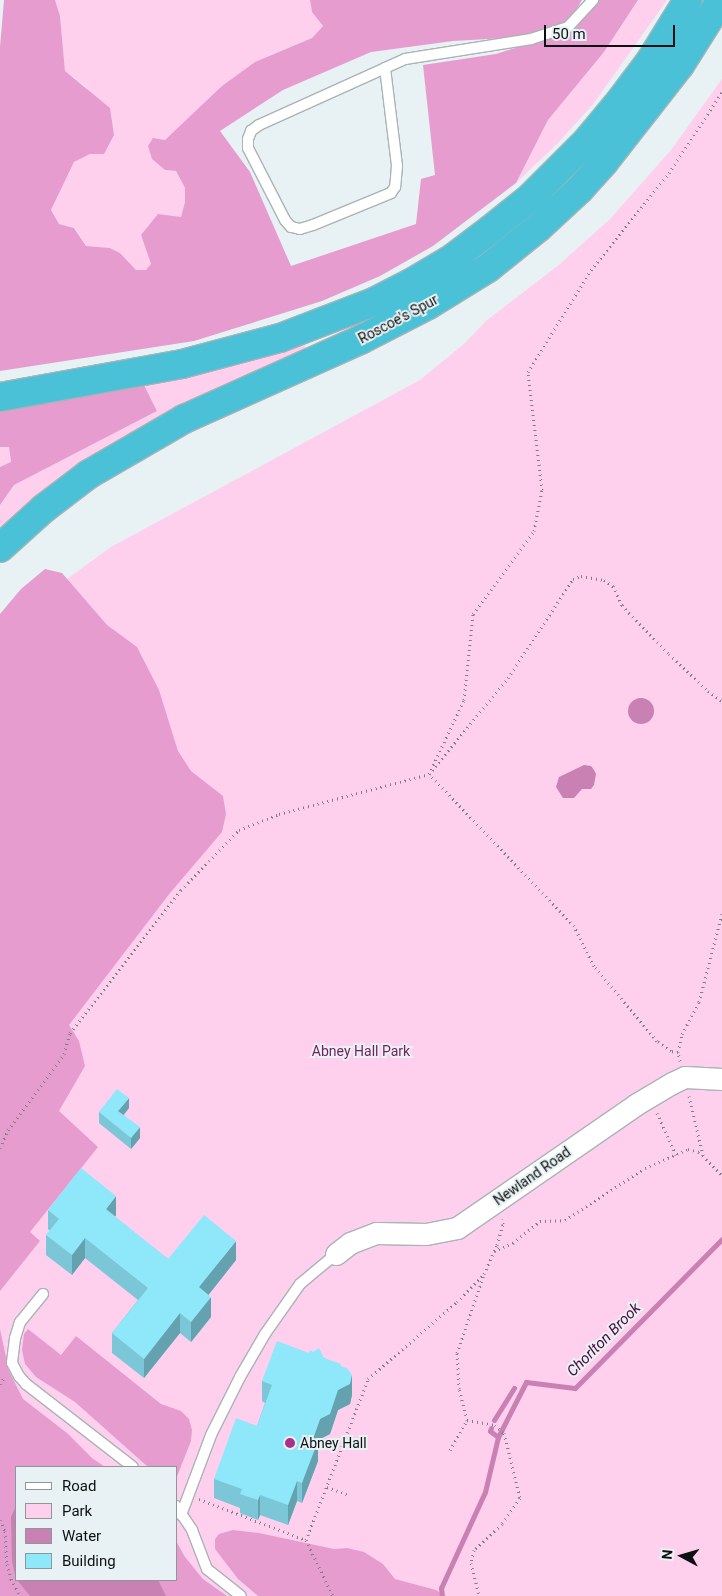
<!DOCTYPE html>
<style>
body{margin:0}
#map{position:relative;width:722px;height:1596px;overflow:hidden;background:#e8f1f3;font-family:Roboto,sans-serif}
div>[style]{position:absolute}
.green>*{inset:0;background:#fed0ee}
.forest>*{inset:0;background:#e79ccf}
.water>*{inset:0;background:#c980b2}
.round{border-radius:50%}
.stream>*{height:5px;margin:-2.5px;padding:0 2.5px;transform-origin:2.5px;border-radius:2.5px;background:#c980b2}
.path>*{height:3px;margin-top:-1.5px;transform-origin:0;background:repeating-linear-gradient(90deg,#7b8182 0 1px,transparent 0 5px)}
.roads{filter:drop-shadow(1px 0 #aab3b5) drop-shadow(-1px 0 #aab3b5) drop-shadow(0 1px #aab3b5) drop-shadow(0 -1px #aab3b5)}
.lane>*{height:10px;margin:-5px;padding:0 5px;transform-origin:5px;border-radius:5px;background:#fff}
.street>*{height:21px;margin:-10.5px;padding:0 10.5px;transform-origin:10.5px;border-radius:10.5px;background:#fff}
.highway>*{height:28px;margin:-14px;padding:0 14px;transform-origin:14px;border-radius:14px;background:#4bc1d8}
.wall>*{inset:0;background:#7bc7d7}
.shaded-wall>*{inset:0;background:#64a2af}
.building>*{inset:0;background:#8fe7fa}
.dots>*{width:14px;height:14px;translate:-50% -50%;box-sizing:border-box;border:2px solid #e8f1f3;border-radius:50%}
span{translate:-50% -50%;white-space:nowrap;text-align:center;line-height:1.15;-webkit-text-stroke:4px #e8f1f3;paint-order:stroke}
.street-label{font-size:14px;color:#0e1111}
.park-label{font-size:14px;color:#741e5f}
.poi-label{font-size:14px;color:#0e1111}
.left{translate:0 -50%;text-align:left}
.water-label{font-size:15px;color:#4a073b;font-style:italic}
.legend{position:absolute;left:15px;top:1466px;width:162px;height:115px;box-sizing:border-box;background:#e8f1f3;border:1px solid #919799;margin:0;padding:6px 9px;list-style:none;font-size:15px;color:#0e1111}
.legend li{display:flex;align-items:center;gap:10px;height:25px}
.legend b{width:25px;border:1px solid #919799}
.north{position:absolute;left:657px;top:1531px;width:50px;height:50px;-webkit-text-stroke:4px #e8f1f3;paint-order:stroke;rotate:276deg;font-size:14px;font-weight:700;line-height:20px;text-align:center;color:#0e1111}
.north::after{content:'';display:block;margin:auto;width:18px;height:22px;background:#0e1111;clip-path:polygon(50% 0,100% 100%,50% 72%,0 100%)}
.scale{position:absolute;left:544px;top:25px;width:131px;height:22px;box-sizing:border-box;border:2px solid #0e1111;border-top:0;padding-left:6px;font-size:15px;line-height:18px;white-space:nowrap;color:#0e1111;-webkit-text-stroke:4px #e8f1f3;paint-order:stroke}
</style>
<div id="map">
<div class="green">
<div style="clip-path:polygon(55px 0,310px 0,312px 12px,323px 26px,312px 38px,255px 62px,165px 140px,148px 146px,152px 159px,165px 170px,176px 171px,185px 188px,185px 202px,181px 217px,141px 235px,151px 264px,147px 270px,136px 270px,120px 253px,110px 248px,86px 246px,75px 228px,59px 224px,51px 210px,74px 162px,90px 154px,87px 88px,65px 71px,60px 16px)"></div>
<div style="clip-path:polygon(638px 0,667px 0,594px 103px,558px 143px,516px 183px,548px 120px,604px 52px)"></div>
<div style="clip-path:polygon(evenodd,722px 79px,722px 1596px,0 1596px,0 634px,38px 600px,111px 547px,420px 380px,465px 343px,486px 321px,560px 264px,610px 219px,671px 150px,722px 79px,16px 1467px,176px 1467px,176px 1580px,16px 1580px,16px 1467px)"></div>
<div style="clip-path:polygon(303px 341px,307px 351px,0 535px,0 505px,14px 485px,157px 411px,144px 385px,190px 374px)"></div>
<div style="clip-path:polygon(0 447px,9px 447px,11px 463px,0 467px)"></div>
</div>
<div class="forest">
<div style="clip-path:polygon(4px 0,55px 0,60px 16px,65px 71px,110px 108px,114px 135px,104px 154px,90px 154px,74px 162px,51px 210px,59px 224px,74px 228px,86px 246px,110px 248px,120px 253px,136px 270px,146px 270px,151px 264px,141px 235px,158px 214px,181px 217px,185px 202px,185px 188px,176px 171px,165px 170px,152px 159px,148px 146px,153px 138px,165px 140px,222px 86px,255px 62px,312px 38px,323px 26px,312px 12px,310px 0,582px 0,572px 17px,558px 26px,521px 37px,453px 41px,371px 52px,283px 90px,220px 131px,250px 172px,291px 266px,416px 224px,421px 179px,435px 175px,423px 65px,496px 54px,575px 29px,599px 0,638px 0,604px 52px,548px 120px,516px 183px,433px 246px,380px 276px,322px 301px,194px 341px,0 371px,0 47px)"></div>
<div style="clip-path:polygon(144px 385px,157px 411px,14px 485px,0 505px,0 467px,11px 462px,9px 447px,0 447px,0 410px)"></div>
<div style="clip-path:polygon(45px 569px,62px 573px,107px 625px,137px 647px,159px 690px,178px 751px,191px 771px,223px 796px,226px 814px,222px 832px,170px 893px,69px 1025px,79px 1041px,85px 1066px,59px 1111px,98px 1147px,30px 1232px,40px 1241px,0 1291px,0 614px,21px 589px)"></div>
<div style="clip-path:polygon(0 1329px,9px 1371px,23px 1399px,67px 1433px,92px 1458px,105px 1467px,16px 1467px,16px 1580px,176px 1580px,176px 1541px,185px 1557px,203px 1579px,227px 1596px,0 1596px)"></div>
<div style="clip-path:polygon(28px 1329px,61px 1355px,76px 1336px,161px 1404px,181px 1411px,189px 1419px,192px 1430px,191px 1441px,176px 1479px,176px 1467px,148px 1467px,75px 1402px,36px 1377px,25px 1364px,22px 1350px,24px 1334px)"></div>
<div style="clip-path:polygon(233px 1530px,259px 1533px,334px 1549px,347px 1548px,364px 1552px,383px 1564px,395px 1579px,436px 1590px,446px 1596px,258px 1596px,238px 1579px,215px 1549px,215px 1539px,219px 1534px)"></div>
</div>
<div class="water">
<div class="round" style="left:628px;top:698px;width:26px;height:26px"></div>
<div style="clip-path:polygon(584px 765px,591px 766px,594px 770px,596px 774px,594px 785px,591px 789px,582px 789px,574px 798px,563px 798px,556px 787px,559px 777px)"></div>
<div style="clip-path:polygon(16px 1506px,16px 1579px,12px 1561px,11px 1517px)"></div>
<div style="clip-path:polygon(17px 1580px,158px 1580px,166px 1596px,30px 1596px)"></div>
</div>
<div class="stream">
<div style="left:494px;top:1420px;width:38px;rotate:-58deg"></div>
<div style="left:491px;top:1428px;width:3px;rotate:108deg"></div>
<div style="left:490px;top:1431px;width:10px;rotate:37deg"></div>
<div style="left:442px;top:1596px;width:8px;rotate:-97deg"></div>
<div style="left:441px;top:1588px;width:106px;rotate:-65.4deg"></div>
<div style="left:485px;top:1492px;width:57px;rotate:-76.7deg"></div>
<div style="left:498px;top:1437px;width:62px;rotate:-63deg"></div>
<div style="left:526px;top:1382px;width:49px;rotate:7deg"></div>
<div style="left:575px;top:1388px;width:209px;rotate:-45.4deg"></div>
</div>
<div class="path">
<div style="left:678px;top:1052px;width:7px;rotate:-172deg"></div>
<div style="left:671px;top:1051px;width:17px;rotate:-144deg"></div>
<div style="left:657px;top:1041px;width:98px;rotate:-130deg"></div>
<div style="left:594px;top:966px;width:45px;rotate:-116.6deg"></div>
<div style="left:574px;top:926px;width:210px;rotate:-133.6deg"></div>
<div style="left:429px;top:774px;width:124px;rotate:-50.5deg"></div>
<div style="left:508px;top:678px;width:118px;rotate:-56.7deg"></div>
<div style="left:573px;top:579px;width:9px;rotate:-21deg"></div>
<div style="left:581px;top:576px;width:23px;rotate:10deg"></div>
<div style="left:604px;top:580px;width:11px;rotate:34deg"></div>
<div style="left:613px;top:586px;width:21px;rotate:65deg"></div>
<div style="left:622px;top:605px;width:11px;rotate:49deg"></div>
<div style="left:629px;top:613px;width:57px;rotate:45.7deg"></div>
<div style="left:669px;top:654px;width:54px;rotate:43.5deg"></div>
<div style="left:708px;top:691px;width:17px;rotate:36deg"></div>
<div style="left:680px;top:1061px;width:9px;rotate:-103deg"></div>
<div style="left:678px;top:1052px;width:18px;rotate:-77deg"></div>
<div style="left:682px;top:1034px;width:36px;rotate:-62deg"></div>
<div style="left:699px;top:1002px;width:91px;rotate:-75.4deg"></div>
<div style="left:689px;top:1096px;width:61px;rotate:76.7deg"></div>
<div style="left:657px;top:1113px;width:46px;rotate:65.7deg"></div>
<div style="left:0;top:1148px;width:20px;rotate:-66deg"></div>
<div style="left:8px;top:1130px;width:94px;rotate:-53.6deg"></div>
<div style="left:64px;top:1054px;width:22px;rotate:-74deg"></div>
<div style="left:70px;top:1033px;width:181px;rotate:-52.2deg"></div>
<div style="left:181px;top:890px;width:83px;rotate:-46deg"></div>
<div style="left:239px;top:830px;width:43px;rotate:-21.8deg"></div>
<div style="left:279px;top:814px;width:155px;rotate:-14.9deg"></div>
<div style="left:429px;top:774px;width:82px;rotate:-64.7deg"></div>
<div style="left:464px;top:700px;width:86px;rotate:-84deg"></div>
<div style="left:473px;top:614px;width:103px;rotate:-53.7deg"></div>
<div style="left:534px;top:531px;width:42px;rotate:-79deg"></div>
<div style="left:542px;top:490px;width:119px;rotate:-96.8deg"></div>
<div style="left:528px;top:372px;width:120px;rotate:-58.3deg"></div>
<div style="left:591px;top:270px;width:124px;rotate:-51.2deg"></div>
<div style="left:669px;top:173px;width:97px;rotate:-56.8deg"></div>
<div style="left:494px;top:1251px;width:21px;rotate:-23deg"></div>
<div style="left:513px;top:1243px;width:35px;rotate:-39deg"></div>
<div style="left:540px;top:1221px;width:25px;rotate:-2deg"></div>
<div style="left:565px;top:1220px;width:95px;rotate:-33deg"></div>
<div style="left:645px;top:1168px;width:47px;rotate:-23.8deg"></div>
<div style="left:688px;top:1149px;width:11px;rotate:15deg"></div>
<div style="left:699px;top:1152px;width:33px;rotate:45deg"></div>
<div style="left:0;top:1384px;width:9px;rotate:-58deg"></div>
<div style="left:467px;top:1420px;width:28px;rotate:10deg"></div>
<div style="left:495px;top:1425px;width:12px;rotate:42deg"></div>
<div style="left:504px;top:1433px;width:67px;rotate:76.2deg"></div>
<div style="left:520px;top:1498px;width:32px;rotate:125deg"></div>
<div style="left:502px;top:1524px;width:38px;rotate:137deg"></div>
<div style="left:474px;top:1550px;width:13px;rotate:103deg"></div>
<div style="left:471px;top:1563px;width:34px;rotate:76deg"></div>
<div style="left:450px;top:1450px;width:34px;rotate:-60deg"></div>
<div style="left:467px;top:1420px;width:32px;rotate:-104deg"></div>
<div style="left:459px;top:1389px;width:36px;rotate:-93deg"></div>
<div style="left:457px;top:1353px;width:83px;rotate:-71.1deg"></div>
<div style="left:484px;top:1274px;width:32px;rotate:-66deg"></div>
<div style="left:497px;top:1245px;width:22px;rotate:-74deg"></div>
<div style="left:503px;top:1224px;width:5px;rotate:-101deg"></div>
<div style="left:327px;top:1487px;width:23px;rotate:20deg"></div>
<div style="left:199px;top:1499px;width:115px;rotate:21deg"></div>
<div style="left:306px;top:1540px;width:62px;rotate:64.3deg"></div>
<div style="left:0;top:1520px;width:12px;rotate:66deg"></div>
<div style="left:5px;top:1531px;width:33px;rotate:87deg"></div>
<div style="left:7px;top:1564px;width:16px;rotate:75deg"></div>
<div style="left:11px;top:1579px;width:19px;rotate:62deg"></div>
<div style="left:306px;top:1540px;width:173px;rotate:-68.9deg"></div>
<div style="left:368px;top:1379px;width:118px;rotate:-40.9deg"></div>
<div style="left:457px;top:1302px;width:39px;rotate:-46deg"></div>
</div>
<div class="roads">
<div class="lane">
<div style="left:385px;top:68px;width:99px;rotate:83deg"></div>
<div style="left:397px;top:166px;width:21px;rotate:95deg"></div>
<div style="left:395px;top:187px;width:7px;rotate:124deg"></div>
<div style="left:391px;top:193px;width:84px;rotate:157.7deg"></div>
<div style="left:313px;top:225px;width:14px;rotate:163deg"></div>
<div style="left:300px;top:229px;width:9px;rotate:-167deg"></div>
<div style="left:291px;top:227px;width:9px;rotate:-131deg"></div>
<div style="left:285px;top:220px;width:81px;rotate:-117.2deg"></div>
<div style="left:248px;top:148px;width:9px;rotate:-90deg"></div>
<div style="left:248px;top:139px;width:9px;rotate:-69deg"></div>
<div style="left:251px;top:131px;width:10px;rotate:-37deg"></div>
<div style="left:259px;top:125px;width:138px;rotate:-24.3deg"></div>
<div style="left:385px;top:68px;width:22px;rotate:-24deg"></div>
<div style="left:405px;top:59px;width:128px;rotate:-9deg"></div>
<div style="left:531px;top:39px;width:39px;rotate:-18deg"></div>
<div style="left:568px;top:27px;width:37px;rotate:-47deg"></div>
<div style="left:43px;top:1294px;width:36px;rotate:129deg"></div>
<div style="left:20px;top:1322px;width:17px;rotate:107deg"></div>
<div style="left:15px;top:1338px;width:25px;rotate:97deg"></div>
<div style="left:12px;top:1363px;width:15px;rotate:62deg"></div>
<div style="left:19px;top:1376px;width:11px;rotate:49deg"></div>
<div style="left:26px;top:1384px;width:135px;rotate:37.8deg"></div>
<div style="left:176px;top:1506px;width:29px;rotate:56deg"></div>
<div style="left:192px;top:1530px;width:42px;rotate:69deg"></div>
<div style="left:207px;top:1569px;width:43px;rotate:38.5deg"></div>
<div style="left:181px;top:1515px;width:85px;rotate:-69.4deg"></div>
<div style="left:211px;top:1435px;width:65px;rotate:-63.4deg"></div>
<div style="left:240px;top:1377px;width:50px;rotate:-59.8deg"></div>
<div style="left:265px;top:1334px;width:61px;rotate:-55deg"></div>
<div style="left:300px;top:1284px;width:47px;rotate:-39.8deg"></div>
</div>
<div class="street">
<div style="left:336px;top:1254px;width:18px;rotate:-38deg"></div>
<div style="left:350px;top:1243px;width:28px;rotate:-21deg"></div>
<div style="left:376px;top:1233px;width:50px;rotate:1.1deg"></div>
<div style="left:426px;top:1234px;width:32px;rotate:-11deg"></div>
<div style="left:457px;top:1228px;width:216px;rotate:-34.6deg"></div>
<div style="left:635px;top:1105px;width:43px;rotate:-30.7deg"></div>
<div style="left:672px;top:1083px;width:14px;rotate:-25deg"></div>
<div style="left:685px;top:1077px;width:37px;rotate:3deg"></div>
</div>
<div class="highway">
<div style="left:0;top:397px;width:185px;rotate:-10.3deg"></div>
<div style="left:182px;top:364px;width:101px;rotate:-14.9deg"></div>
<div style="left:280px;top:338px;width:101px;rotate:-21deg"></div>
<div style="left:374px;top:302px;width:42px;rotate:-27.2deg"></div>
<div style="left:411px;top:283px;width:49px;rotate:-30.8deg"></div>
<div style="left:453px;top:258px;width:46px;rotate:-37.1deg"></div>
<div style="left:490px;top:230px;width:53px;rotate:-38.8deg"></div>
<div style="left:531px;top:197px;width:79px;rotate:-45deg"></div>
<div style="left:587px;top:141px;width:53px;rotate:-50.3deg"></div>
<div style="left:621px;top:100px;width:50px;rotate:-53.1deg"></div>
<div style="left:651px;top:60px;width:70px;rotate:-58.3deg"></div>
<div style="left:0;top:548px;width:58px;rotate:-42.2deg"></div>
<div style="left:43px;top:509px;width:58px;rotate:-37.3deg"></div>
<div style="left:89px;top:474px;width:110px;rotate:-30.1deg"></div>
<div style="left:184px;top:419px;width:193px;rotate:-24.2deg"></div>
<div style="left:360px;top:340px;width:76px;rotate:-27.2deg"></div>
<div style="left:428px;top:305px;width:70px;rotate:-31.7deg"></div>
<div style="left:488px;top:268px;width:65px;rotate:-38.8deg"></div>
<div style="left:539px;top:227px;width:56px;rotate:-42.8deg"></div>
<div style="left:580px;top:189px;width:36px;rotate:-48deg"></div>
<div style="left:604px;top:162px;width:123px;rotate:-51.9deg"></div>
<div style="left:680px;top:65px;width:77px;rotate:-57.8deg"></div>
</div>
</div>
<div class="wall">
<div style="clip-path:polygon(129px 1108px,124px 1115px,140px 1138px,131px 1149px,99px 1123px,99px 1112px)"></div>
<div style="clip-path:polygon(48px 1210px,116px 1215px,115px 1217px,168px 1259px,236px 1260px,208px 1295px,211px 1317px,191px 1342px,180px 1333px,144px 1378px,112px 1353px,112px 1333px,138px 1300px,85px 1258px,72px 1275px,46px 1255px,46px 1235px,50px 1231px,48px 1229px)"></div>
<div style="clip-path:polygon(324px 1358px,341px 1366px,352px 1395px,350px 1404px,338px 1410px,330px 1434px,320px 1439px,318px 1446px,318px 1461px,302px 1503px,297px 1501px,288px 1525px,260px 1515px,258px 1520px,240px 1513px,240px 1508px,214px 1498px,214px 1479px,257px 1426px,265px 1403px,262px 1401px,262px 1381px)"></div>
</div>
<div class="shaded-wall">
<div style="clip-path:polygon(129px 1098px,129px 1108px,118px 1121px,118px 1111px)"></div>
<div style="clip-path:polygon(140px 1127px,140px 1138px,131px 1149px,131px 1138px)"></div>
<div style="clip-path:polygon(116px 1196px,116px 1215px,106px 1229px,106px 1209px)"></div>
<div style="clip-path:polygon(85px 1238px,85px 1258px,72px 1275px,72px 1255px)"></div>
<div style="clip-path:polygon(236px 1241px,236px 1260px,199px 1307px,199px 1287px)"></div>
<div style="clip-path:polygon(211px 1297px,211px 1317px,191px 1342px,191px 1322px)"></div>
<div style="clip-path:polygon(180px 1313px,180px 1333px,144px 1378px,144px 1359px)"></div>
<div style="clip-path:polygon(352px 1375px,352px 1395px,350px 1404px,338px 1410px,330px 1434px,320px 1439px,318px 1446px,318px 1461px,302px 1503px,302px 1483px,313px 1439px,320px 1419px,338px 1390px)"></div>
<div style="clip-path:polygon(297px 1481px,297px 1501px,288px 1525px,288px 1505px)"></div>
<div style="clip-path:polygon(260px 1495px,260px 1515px,258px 1520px,258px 1500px)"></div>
</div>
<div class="building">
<div style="clip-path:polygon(117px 1089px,129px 1098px,118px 1111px,140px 1127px,131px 1138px,99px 1112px)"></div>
<div style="clip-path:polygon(81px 1168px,116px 1196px,106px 1209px,168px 1259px,204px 1215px,236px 1241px,199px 1287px,211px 1297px,191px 1322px,180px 1313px,144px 1359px,112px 1333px,148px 1288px,85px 1238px,72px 1255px,46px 1235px,59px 1219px,48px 1210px)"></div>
<div style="clip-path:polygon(277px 1341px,309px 1353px,310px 1350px,313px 1352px,319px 1348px,324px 1358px,341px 1364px,340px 1366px,347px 1368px,352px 1375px,350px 1384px,338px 1390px,330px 1414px,320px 1419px,313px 1439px,318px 1441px,302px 1483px,297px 1481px,288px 1505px,260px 1495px,258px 1500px,240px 1494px,242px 1489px,214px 1479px,236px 1418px,257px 1426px,272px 1385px,262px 1381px)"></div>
</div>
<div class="dots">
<div style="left:290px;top:1443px;background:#a8328b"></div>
</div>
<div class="street-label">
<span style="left:398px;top:319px;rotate:-28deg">Roscoe's Spur</span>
<span style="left:532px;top:1176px;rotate:-35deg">Newland Road</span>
</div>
<div class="park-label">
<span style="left:361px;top:1051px">Abney Hall Park</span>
</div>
<div class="poi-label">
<span class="left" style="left:300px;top:1443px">Abney Hall</span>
</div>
<div class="water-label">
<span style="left:604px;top:1340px;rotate:-45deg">Chorlton Brook</span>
</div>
<ul class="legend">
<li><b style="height:6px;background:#fff"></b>Road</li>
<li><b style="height:14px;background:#fed0ee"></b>Park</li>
<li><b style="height:14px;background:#c980b2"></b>Water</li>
<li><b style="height:14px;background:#8fe7fa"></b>Building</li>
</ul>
<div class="north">N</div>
<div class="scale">50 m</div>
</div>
